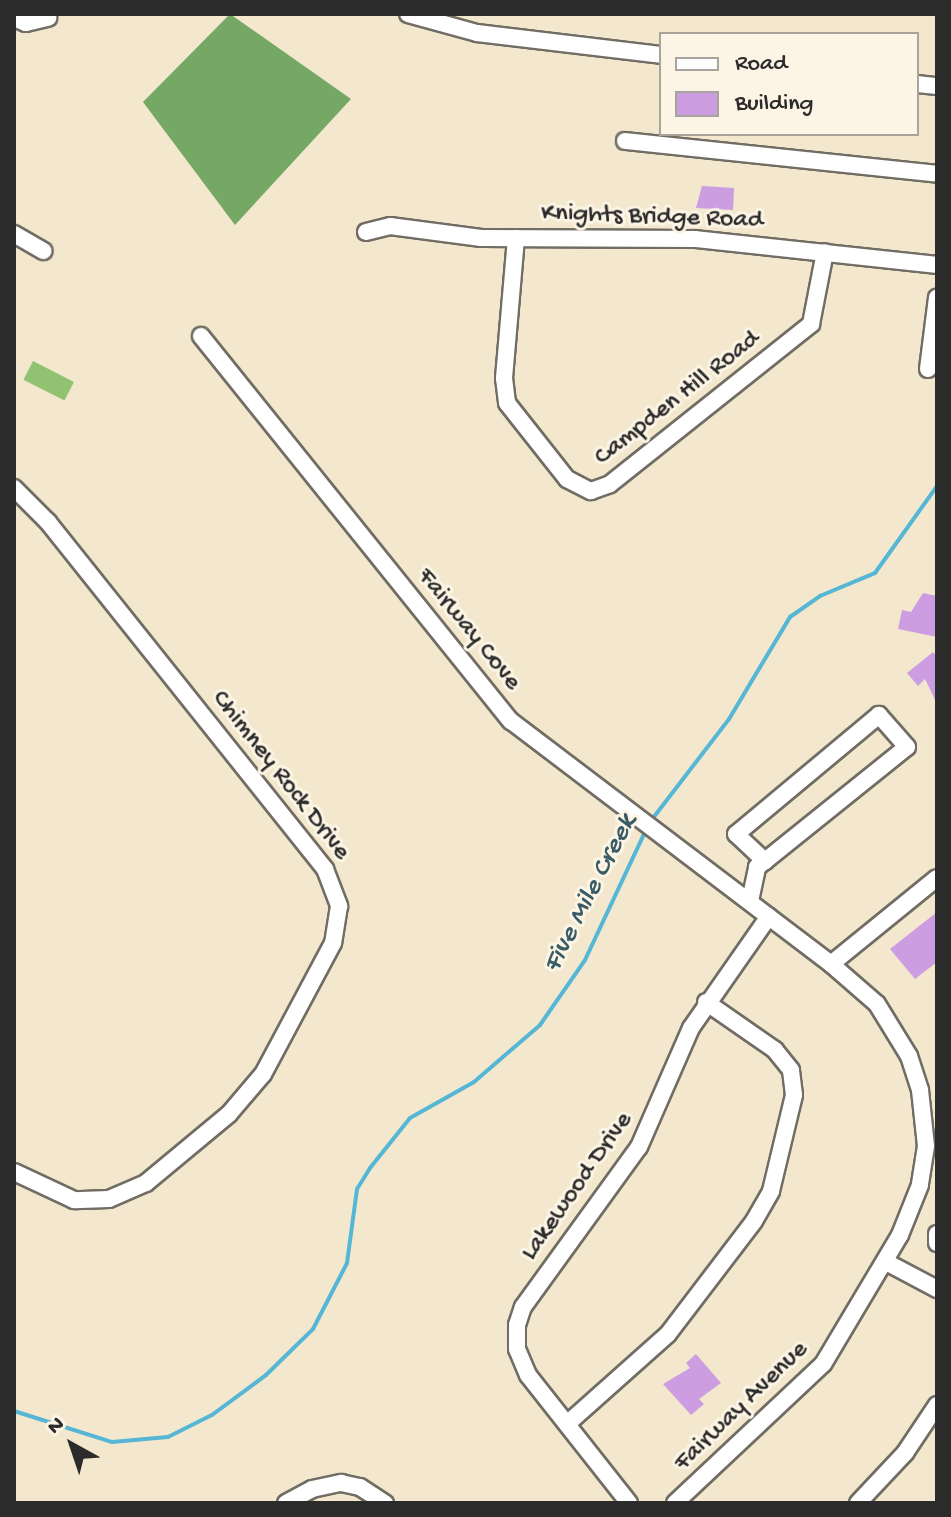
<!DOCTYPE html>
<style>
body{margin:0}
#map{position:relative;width:951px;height:1517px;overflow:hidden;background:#f3e8cd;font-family:"Gochi Hand",sans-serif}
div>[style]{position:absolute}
.green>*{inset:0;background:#91c272;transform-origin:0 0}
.forest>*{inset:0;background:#74a864}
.stream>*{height:4px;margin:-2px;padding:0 2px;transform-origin:2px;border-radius:2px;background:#56b6d5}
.building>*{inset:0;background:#cd9de2}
.roads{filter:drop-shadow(2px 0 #716d64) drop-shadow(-2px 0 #716d64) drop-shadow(0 2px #716d64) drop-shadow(0 -2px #716d64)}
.minor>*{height:16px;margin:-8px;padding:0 8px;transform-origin:8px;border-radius:8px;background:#fff}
span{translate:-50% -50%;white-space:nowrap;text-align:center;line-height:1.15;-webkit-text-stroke:6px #fcf5e5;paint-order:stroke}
.street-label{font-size:26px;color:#2b2b2b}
.water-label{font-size:28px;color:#3a5c66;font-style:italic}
.frame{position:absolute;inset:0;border:16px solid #2b2b2b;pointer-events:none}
.legend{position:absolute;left:659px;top:32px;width:260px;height:104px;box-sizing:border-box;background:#fcf5e5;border:2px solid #a8a49b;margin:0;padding:10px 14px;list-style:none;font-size:24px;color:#2b2b2b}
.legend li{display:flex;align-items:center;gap:16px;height:40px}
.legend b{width:40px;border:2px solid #a8a49b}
.north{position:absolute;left:32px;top:1405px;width:80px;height:80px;-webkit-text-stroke:6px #fcf5e5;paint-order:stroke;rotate:320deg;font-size:22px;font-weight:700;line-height:32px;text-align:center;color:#2b2b2b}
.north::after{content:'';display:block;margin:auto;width:28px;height:36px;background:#2b2b2b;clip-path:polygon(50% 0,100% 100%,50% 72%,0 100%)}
</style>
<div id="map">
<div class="green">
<div style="left:33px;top:361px;width:46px;height:21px;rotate:27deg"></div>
</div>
<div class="forest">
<div style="clip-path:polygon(230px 14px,351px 99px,235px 225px,143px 102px)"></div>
</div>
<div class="stream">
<div style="left:650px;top:822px;width:130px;rotate:-52.5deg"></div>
<div style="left:729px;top:719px;width:119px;rotate:-59.1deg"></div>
<div style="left:790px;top:617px;width:37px;rotate:-35deg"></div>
<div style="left:820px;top:596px;width:60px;rotate:-22.7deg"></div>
<div style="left:875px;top:573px;width:107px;rotate:-54.5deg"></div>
<div style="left:14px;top:1411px;width:103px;rotate:17.6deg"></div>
<div style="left:112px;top:1442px;width:56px;rotate:-5.1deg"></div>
<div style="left:168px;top:1437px;width:49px;rotate:-26.6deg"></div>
<div style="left:212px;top:1415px;width:67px;rotate:-36.5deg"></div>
<div style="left:266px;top:1375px;width:66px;rotate:-44.4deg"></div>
<div style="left:313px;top:1329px;width:74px;rotate:-62.7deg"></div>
<div style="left:347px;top:1263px;width:75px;rotate:-82.3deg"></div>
<div style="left:357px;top:1189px;width:25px;rotate:-58deg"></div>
<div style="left:370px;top:1168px;width:64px;rotate:-51.3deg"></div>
<div style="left:410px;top:1118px;width:73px;rotate:-29.4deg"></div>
<div style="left:474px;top:1082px;width:87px;rotate:-40.8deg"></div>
<div style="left:540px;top:1025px;width:79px;rotate:-55.3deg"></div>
<div style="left:585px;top:960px;width:144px;rotate:-64.9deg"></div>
</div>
<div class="building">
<div style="clip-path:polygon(702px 186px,734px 188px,733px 210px,696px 208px)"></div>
<div style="clip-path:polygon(923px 593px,937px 596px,937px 637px,898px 629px,902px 610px,911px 612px)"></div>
<div style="clip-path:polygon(933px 652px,937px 657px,937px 704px,925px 679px,918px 686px,907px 673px)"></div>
<div style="clip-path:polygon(937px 912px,937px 962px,915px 979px,890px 949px)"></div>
<div style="clip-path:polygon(696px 1354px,721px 1383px,699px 1399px,704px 1404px,691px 1415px,663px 1384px,690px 1368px,686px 1363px)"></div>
</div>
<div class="roads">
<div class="minor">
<div style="left:408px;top:14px;width:72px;rotate:15.4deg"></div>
<div style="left:477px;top:33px;width:185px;rotate:6.8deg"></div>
<div style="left:14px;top:18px;width:13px;rotate:23deg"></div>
<div style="left:26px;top:23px;width:23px;rotate:-13deg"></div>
<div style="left:917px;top:84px;width:20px;rotate:6deg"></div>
<div style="left:625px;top:141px;width:314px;rotate:6deg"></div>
<div style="left:366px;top:232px;width:25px;rotate:-14deg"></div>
<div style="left:390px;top:226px;width:92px;rotate:7.5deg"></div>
<div style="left:481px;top:238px;width:214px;rotate:0.3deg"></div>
<div style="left:695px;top:239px;width:243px;rotate:6.1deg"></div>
<div style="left:14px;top:234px;width:34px;rotate:30deg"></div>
<div style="left:516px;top:238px;width:141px;rotate:94.9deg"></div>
<div style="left:504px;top:378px;width:25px;rotate:83deg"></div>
<div style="left:507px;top:403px;width:97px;rotate:51.7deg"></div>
<div style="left:567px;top:479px;width:27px;rotate:27deg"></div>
<div style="left:591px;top:491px;width:20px;rotate:-20deg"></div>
<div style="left:610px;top:484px;width:257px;rotate:-38.5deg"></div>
<div style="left:811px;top:324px;width:73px;rotate:-79deg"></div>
<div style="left:201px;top:336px;width:494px;rotate:51.2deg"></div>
<div style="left:511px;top:721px;width:402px;rotate:37.2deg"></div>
<div style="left:831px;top:964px;width:61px;rotate:41deg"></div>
<div style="left:877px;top:1004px;width:61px;rotate:58.4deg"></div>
<div style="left:909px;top:1056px;width:36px;rotate:72deg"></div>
<div style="left:920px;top:1090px;width:56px;rotate:83.9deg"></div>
<div style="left:926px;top:1146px;width:39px;rotate:99deg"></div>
<div style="left:920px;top:1185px;width:54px;rotate:111.8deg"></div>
<div style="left:900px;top:1235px;width:150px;rotate:120.8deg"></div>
<div style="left:823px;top:1364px;width:203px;rotate:136.8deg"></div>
<div style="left:928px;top:369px;width:72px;rotate:-82.8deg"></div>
<div style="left:14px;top:488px;width:48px;rotate:45deg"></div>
<div style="left:48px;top:522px;width:444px;rotate:51.4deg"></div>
<div style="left:325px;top:869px;width:40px;rotate:69deg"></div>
<div style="left:339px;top:906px;width:37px;rotate:99deg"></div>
<div style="left:333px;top:943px;width:149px;rotate:118.1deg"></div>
<div style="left:263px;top:1074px;width:52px;rotate:130.4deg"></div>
<div style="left:229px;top:1114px;width:108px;rotate:140.3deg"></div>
<div style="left:146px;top:1183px;width:40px;rotate:156.6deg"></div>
<div style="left:109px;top:1199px;width:35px;rotate:178deg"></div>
<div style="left:74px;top:1200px;width:66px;rotate:-155deg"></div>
<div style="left:750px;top:901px;width:35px;rotate:-78deg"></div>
<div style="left:757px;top:867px;width:10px;rotate:-37deg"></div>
<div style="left:765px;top:861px;width:182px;rotate:-38.8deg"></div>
<div style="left:907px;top:747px;width:43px;rotate:-131.2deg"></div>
<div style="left:879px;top:715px;width:186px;rotate:140.2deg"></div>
<div style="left:736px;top:834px;width:40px;rotate:43deg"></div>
<div style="left:831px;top:964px;width:136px;rotate:-39.1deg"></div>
<div style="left:937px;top:1234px;width:9px;rotate:90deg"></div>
<div style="left:886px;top:1262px;width:58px;rotate:27.9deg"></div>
<div style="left:567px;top:1424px;width:135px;rotate:-41.7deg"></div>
<div style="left:668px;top:1334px;width:142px;rotate:-52.7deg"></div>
<div style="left:754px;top:1221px;width:34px;rotate:-60deg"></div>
<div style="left:771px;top:1191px;width:99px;rotate:-76.5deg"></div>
<div style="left:794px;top:1095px;width:25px;rotate:-97deg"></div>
<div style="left:791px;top:1070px;width:26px;rotate:-129deg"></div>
<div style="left:775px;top:1050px;width:84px;rotate:-145.2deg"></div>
<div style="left:286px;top:1503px;width:30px;rotate:-28deg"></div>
<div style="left:312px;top:1489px;width:30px;rotate:-12deg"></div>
<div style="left:341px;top:1483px;width:19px;rotate:12deg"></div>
<div style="left:360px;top:1487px;width:30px;rotate:33deg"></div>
<div style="left:629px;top:1503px;width:163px;rotate:-128.3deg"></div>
<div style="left:528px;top:1375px;width:28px;rotate:-113deg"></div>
<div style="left:517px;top:1349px;width:24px;rotate:-90deg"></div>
<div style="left:517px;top:1325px;width:19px;rotate:-72deg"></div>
<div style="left:523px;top:1307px;width:198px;rotate:-54.1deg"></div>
<div style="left:639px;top:1147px;width:130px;rotate:-66.4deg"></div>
<div style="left:691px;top:1028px;width:136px;rotate:-55.1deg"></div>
<div style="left:858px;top:1503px;width:69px;rotate:-46.8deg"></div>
<div style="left:905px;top:1453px;width:58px;rotate:-56.3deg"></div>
</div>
</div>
<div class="street-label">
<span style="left:652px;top:218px;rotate:2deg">Knights Bridge Road</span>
<span style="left:678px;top:399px;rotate:-38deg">Campden Hill Road</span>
<span style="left:468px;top:630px;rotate:51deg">Fairway Cove</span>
<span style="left:280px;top:776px;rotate:52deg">Chimney Rock Drive</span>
<span style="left:578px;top:1187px;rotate:-55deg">Lakewood Drive</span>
<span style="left:742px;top:1407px;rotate:-44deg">Fairway Avenue</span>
</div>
<div class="water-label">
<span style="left:591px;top:894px;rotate:-63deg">Five Mile Creek</span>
</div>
<div class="frame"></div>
<ul class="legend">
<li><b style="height:10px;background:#fff"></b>Road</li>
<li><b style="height:22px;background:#cd9de2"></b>Building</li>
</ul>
<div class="north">N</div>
</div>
